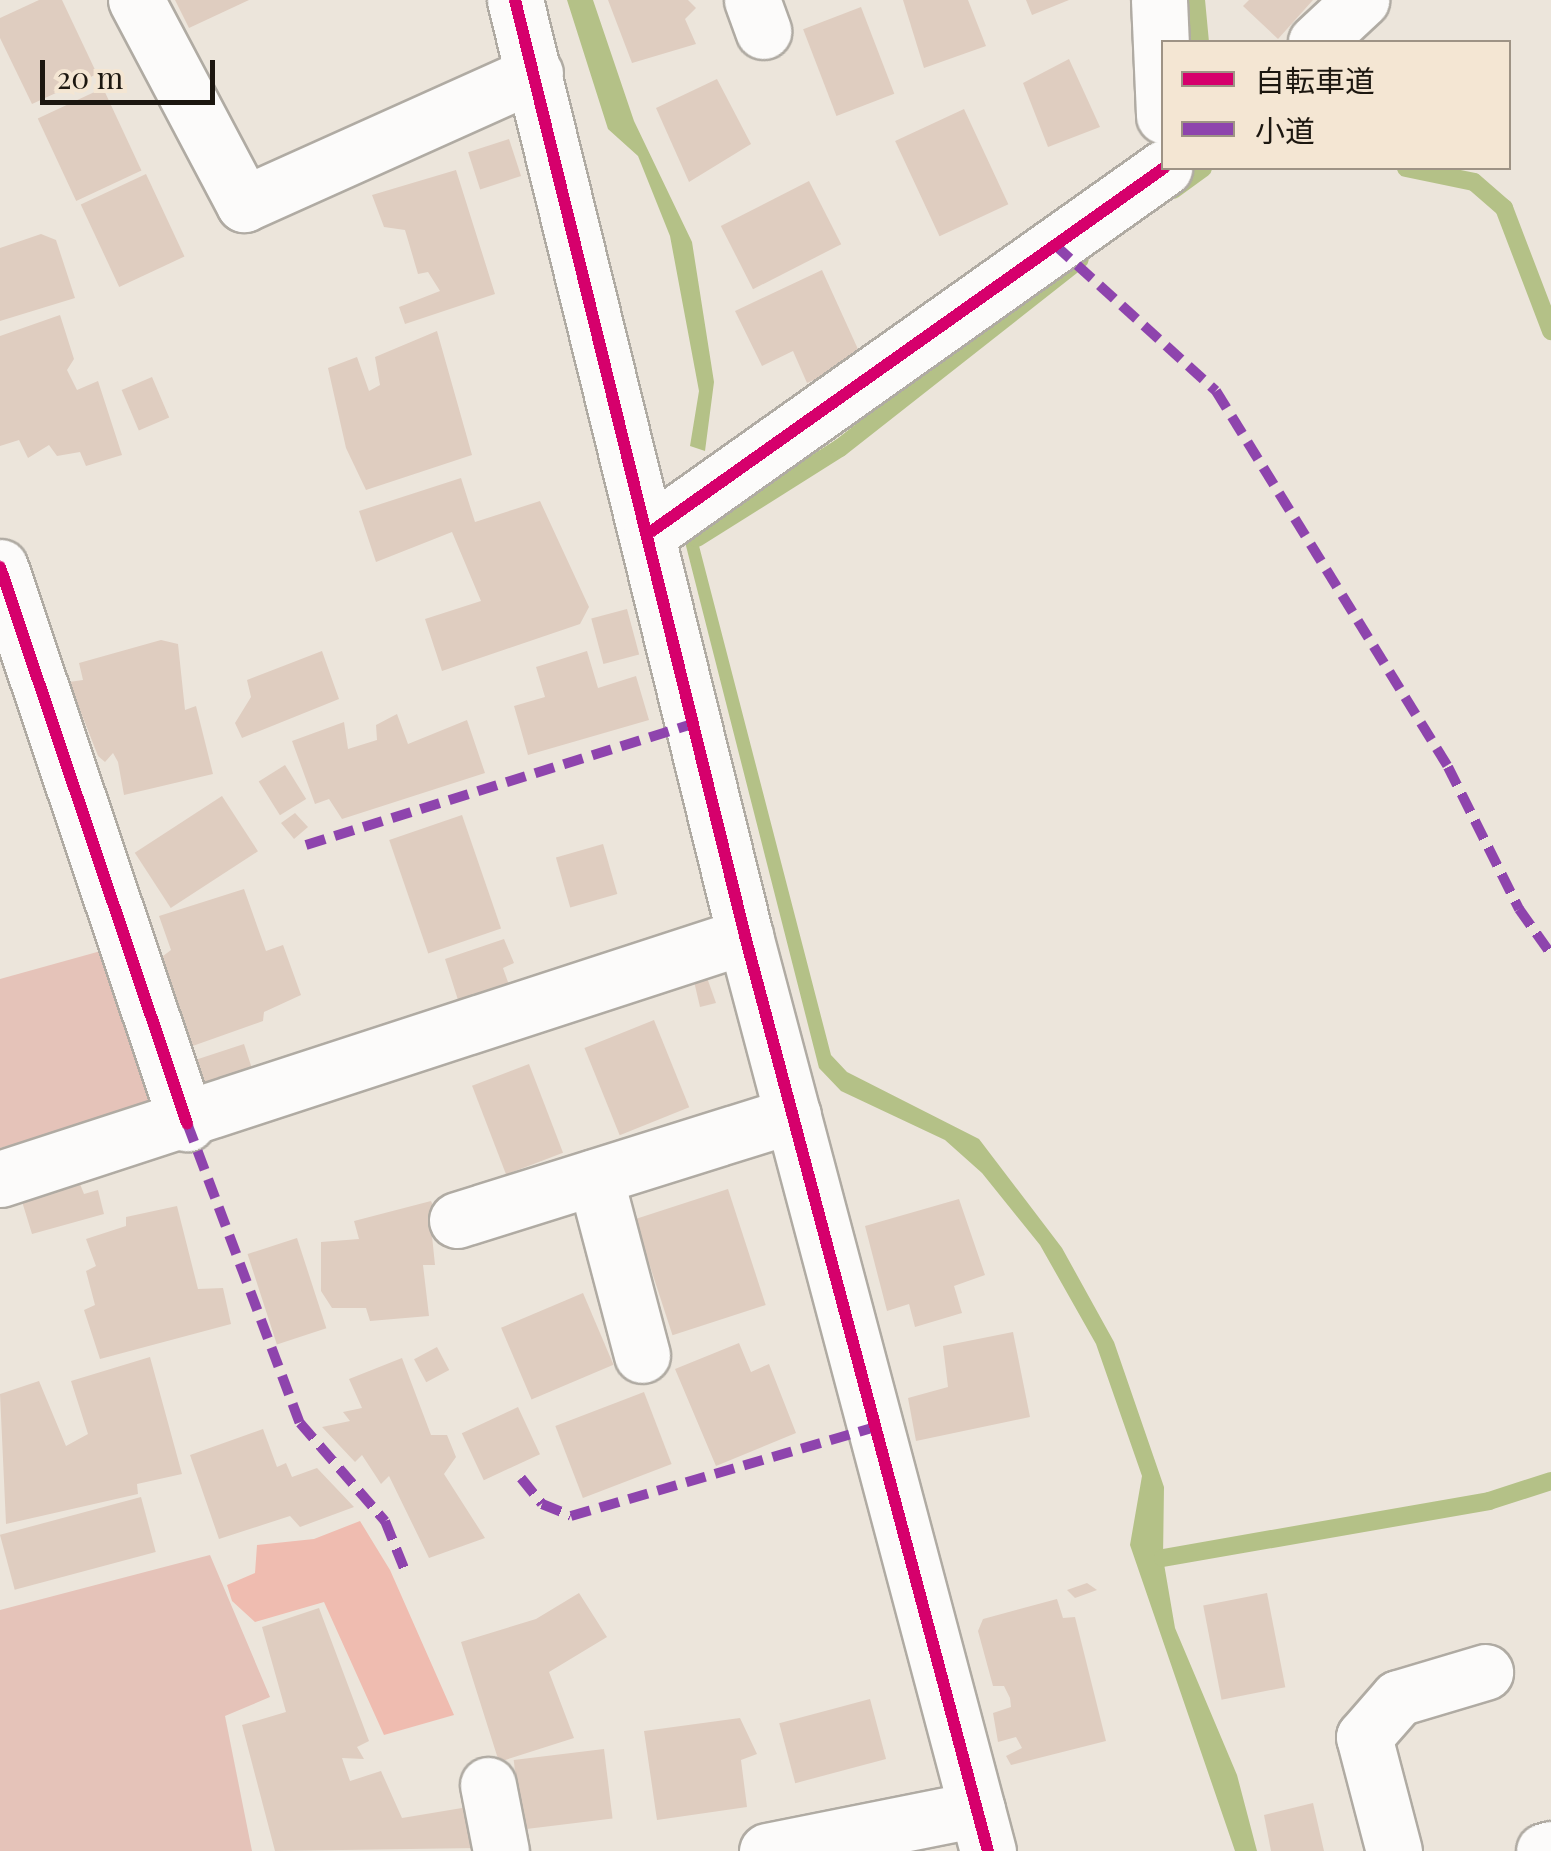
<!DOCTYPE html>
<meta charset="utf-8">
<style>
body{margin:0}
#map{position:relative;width:1551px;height:1851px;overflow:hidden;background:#ece5db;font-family:"Playfair Display","Noto Sans JP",serif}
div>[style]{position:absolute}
.green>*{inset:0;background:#e5c3b9}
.forest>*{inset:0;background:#efbcb0}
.water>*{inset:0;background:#b4c187}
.stream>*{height:18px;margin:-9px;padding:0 9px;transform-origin:9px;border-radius:9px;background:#b4c187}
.building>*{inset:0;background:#dfcdc0;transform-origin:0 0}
.roads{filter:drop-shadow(2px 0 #b0aba3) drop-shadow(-2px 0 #b0aba3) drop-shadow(0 2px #b0aba3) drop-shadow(0 -2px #b0aba3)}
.minor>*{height:55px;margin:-27.5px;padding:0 27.5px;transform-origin:27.5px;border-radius:27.5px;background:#fcfbfa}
.quiet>*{height:10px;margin-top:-5px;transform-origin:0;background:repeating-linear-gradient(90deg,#8e44ad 0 20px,transparent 0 30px)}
.cycleway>*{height:12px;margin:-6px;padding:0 6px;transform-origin:6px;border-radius:6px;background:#d6006c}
span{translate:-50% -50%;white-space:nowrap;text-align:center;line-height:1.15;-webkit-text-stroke:10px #f4e6d3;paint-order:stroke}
.legend{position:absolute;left:1161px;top:40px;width:350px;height:130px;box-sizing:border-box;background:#f4e6d3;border:2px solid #9e9385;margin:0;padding:12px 18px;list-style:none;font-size:30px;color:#1c1710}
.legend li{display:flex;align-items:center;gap:20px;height:50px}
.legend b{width:50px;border:2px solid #9e9385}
.scale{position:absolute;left:40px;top:60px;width:175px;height:45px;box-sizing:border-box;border:5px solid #1c1710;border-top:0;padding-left:12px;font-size:30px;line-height:35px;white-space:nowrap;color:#1c1710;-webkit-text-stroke:8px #f4e6d3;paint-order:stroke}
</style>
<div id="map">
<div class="green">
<div style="clip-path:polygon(108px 949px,158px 1104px,0 1148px,0 979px)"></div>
<div style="clip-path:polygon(210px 1555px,270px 1697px,225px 1716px,252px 1851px,0 1851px,0 1610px)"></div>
</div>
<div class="forest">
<div style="clip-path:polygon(360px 1521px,390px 1570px,454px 1715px,384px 1735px,324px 1602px,255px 1622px,232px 1601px,227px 1585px,255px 1573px,257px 1545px,314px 1539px)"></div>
</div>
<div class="water">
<div style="clip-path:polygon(567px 0,593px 0,634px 121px,692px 242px,714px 382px,705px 451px,690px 446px,699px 391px,670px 236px,638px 156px,608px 129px)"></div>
<div style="clip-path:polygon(697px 538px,831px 1055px,847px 1072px,979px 1139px,1062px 1248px,1114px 1342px,1164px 1487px,1163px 1558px,1175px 1628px,1237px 1775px,1257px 1851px,1235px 1851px,1130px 1545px,1142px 1476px,1096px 1344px,1040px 1245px,982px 1173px,945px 1140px,841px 1091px,819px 1068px,685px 542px)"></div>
</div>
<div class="stream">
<div style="left:1196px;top:0;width:42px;rotate:84.6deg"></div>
<div style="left:1406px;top:168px;width:69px;rotate:11.6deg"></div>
<div style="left:1474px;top:182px;width:40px;rotate:41deg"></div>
<div style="left:1504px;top:208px;width:132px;rotate:69.1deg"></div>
<div style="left:1173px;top:190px;width:37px;rotate:-36deg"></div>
<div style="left:697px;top:538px;width:169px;rotate:-32.2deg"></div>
<div style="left:840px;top:448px;width:305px;rotate:-38.2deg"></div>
<div style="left:1163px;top:1558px;width:331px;rotate:-9.9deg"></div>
<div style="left:1489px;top:1501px;width:65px;rotate:-17.9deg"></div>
</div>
<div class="building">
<div style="clip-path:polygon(39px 0,62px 0,97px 74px,32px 104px,0 38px,0 18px)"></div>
<div style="clip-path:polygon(175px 0,249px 0,189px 28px)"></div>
<div style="clip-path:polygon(608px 0,688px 0,696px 8px,685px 19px,696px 44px,632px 63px)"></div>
<div style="clip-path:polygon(903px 0,968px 0,986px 46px,924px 68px)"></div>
<div style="clip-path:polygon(1026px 0,1069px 0,1032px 15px)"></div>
<div style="clip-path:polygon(1249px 0,1313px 0,1278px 39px,1243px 6px)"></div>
<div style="left:861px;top:7px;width:93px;height:62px;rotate:69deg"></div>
<div style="clip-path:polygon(1069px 59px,1100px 127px,1048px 147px,1023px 83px)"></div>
<div style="clip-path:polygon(717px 79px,751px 144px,689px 182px,656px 108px)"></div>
<div style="left:103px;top:88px;width:91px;height:72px;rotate:65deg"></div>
<div style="left:964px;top:109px;width:105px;height:76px;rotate:65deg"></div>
<div style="left:509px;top:139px;width:39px;height:43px;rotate:72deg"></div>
<div style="clip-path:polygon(456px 170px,495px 294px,405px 324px,399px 307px,440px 291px,428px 272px,418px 274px,405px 230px,384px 227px,372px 195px)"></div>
<div style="left:146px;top:174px;width:91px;height:72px;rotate:65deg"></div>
<div style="left:809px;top:181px;width:71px;height:99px;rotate:63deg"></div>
<div style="clip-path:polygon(41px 234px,56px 240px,75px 298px,0 321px,0 248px)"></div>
<div style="clip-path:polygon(822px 270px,862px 358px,807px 383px,793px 351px,762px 366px,735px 311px)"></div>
<div style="clip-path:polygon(60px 315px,74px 359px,67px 370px,77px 390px,98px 381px,122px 455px,86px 466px,80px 452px,57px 456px,49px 445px,28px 458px,19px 440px,0 446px,0 336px)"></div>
<div style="clip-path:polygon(437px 331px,472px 455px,366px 490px,346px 448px,328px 368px,357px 357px,369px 391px,380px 385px,375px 357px)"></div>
<div style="left:152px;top:377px;width:44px;height:33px;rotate:67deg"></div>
<div style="clip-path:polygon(461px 478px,475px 522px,540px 501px,589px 607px,580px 624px,442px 671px,425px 619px,481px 601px,452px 532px,376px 562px,359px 511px)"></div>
<div style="left:627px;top:609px;width:47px;height:37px;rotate:75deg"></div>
<div style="clip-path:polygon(161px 640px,178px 644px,185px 710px,196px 706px,213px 774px,124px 795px,118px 762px,113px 753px,105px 762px,98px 756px,69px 682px,83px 680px,79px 663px)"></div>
<div style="clip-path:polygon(322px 651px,339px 699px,242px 738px,235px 723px,251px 697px,247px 680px)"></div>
<div style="clip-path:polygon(587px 651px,598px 688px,636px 676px,649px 720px,528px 755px,514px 706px,545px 697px,536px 667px)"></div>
<div style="clip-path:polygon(397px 714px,408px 744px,467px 720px,485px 773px,342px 819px,329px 799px,315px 804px,292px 741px,344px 722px,348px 749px,377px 740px,376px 725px)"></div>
<div style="left:285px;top:765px;width:40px;height:31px;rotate:58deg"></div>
<div style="left:222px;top:796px;width:66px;height:104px;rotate:57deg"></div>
<div style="clip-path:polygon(295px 813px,308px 827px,294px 839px,281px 823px)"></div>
<div style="left:462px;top:815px;width:120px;height:77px;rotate:71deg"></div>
<div style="left:603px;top:844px;width:52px;height:49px;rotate:74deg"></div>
<div style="clip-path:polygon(244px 889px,266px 951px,283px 945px,301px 995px,264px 1012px,263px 1021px,187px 1048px,159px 959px,171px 950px,159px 916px)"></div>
<div style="clip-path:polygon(504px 939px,514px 963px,503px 968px,509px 985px,458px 1000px,445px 959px)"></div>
<div style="clip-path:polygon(705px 972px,716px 1003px,700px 1007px,693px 977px)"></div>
<div style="left:654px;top:1020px;width:94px;height:75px;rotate:68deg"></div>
<div style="left:244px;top:1044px;width:42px;height:53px;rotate:72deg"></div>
<div style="left:529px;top:1064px;width:95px;height:61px;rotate:69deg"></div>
<div style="clip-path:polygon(78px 1179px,84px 1194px,98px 1190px,104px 1214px,32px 1234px,20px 1195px)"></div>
<div style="left:728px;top:1189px;width:122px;height:98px;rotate:72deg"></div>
<div style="clip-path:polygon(959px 1199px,985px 1275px,954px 1286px,962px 1313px,915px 1327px,909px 1304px,887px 1311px,865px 1226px)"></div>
<div style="clip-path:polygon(431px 1201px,443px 1227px,432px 1236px,435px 1265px,423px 1265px,429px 1316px,370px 1321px,366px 1308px,332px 1308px,321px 1291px,321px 1242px,359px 1239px,354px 1221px)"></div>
<div style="clip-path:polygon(177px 1206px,198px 1289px,223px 1288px,231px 1324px,100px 1359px,84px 1310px,95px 1305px,86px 1271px,96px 1266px,86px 1239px,126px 1226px,126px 1217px)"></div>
<div style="left:297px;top:1238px;width:95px;height:52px;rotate:72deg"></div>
<div style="left:583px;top:1293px;width:78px;height:89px;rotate:67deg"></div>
<div style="clip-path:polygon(1013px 1332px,1030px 1417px,916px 1441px,908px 1398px,948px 1387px,943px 1346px)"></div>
<div style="clip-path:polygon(739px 1343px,751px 1372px,769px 1364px,796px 1433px,716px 1466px,675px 1369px)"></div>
<div style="left:437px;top:1347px;width:26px;height:26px;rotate:62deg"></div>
<div style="clip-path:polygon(150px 1357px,182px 1474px,137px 1484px,138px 1494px,6px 1524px,0 1394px,39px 1381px,66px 1446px,88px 1434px,71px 1381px)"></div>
<div style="clip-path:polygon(402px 1358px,431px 1435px,447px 1435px,456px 1457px,444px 1474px,485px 1538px,429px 1558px,389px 1476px,381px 1484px,362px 1455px,355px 1462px,322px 1427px,350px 1421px,343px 1412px,362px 1408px,349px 1379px)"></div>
<div style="left:644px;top:1392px;width:77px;height:95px;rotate:69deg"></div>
<div style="left:518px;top:1407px;width:52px;height:62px;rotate:65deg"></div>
<div style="clip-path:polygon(263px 1429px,277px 1467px,286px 1463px,292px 1477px,317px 1468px,354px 1507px,300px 1527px,290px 1516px,219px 1539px,190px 1455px)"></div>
<div style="left:141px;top:1497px;width:57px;height:146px;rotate:75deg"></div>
<div style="clip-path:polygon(1087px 1583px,1097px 1590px,1075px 1598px,1067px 1590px)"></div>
<div style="clip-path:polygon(579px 1593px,607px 1637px,549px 1672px,574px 1738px,499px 1762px,461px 1642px,536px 1619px)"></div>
<div style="left:1267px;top:1593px;width:96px;height:65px;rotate:79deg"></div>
<div style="clip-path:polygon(1057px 1599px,1063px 1618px,1075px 1617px,1106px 1741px,1011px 1765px,1006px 1756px,1022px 1748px,1016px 1737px,998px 1742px,993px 1713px,1011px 1707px,1010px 1698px,1004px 1686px,993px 1686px,978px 1631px,983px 1619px)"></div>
<div style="clip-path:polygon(319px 1608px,369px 1741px,357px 1747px,364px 1759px,342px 1758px,350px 1781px,381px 1771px,402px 1818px,468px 1807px,477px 1848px,275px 1851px,242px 1725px,286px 1712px,262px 1627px)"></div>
<div style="left:870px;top:1699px;width:62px;height:94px;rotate:75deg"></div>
<div style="clip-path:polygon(740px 1718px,757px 1754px,741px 1760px,747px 1807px,657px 1820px,644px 1731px)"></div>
<div style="left:604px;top:1749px;width:70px;height:91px;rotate:83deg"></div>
<div style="clip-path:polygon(1313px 1803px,1324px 1851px,1271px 1851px,1264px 1815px)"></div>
</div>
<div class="roads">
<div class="minor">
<div style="left:136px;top:0;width:231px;rotate:62.1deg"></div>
<div style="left:244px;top:204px;width:319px;rotate:-24.2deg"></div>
<div style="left:515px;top:0;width:964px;rotate:76.19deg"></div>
<div style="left:745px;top:936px;width:947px;rotate:75.13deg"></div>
<div style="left:752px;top:0;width:33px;rotate:70deg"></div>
<div style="left:1159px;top:0;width:116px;rotate:87.5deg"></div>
<div style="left:1316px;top:42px;width:62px;rotate:-43deg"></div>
<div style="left:652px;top:531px;width:628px;rotate:-35.34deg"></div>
<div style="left:0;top:567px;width:587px;rotate:71.41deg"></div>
<div style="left:595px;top:1177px;width:184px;rotate:75.2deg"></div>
<div style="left:0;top:1179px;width:784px;rotate:-18.07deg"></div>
<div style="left:457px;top:1220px;width:352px;rotate:-17.4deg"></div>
<div style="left:488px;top:1785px;width:67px;rotate:78.9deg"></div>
<div style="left:767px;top:1851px;width:214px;rotate:-11.3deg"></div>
<div style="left:1394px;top:1851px;width:118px;rotate:-104.7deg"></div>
<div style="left:1364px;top:1737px;width:52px;rotate:-48.9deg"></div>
<div style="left:1398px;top:1698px;width:91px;rotate:-16.6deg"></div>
<div style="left:1544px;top:1851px;width:7px;rotate:-16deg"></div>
</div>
</div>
<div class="quiet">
<div style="left:1055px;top:245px;width:217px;rotate:42.2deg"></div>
<div style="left:1216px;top:391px;width:442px;rotate:58.3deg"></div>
<div style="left:1448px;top:767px;width:159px;rotate:63.4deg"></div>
<div style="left:1519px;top:909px;width:55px;rotate:54.6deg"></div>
<div style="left:306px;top:845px;width:409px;rotate:-17.4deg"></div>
<div style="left:187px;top:1123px;width:321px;rotate:69.4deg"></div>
<div style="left:300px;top:1423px;width:130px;rotate:49.1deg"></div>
<div style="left:385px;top:1521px;width:51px;rotate:68deg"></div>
<div style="left:521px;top:1478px;width:33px;rotate:51deg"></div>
<div style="left:542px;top:1504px;width:31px;rotate:22deg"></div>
<div style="left:571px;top:1516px;width:318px;rotate:-16.3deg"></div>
</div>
<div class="cycleway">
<div style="left:515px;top:0;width:964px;rotate:76.19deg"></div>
<div style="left:745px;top:936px;width:947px;rotate:75.13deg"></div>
<div style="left:652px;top:531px;width:628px;rotate:-35.34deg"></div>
<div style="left:0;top:567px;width:587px;rotate:71.41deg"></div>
</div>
<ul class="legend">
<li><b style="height:12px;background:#d6006c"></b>自転車道</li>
<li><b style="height:12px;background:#8e44ad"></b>小道</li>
</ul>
<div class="scale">20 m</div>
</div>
